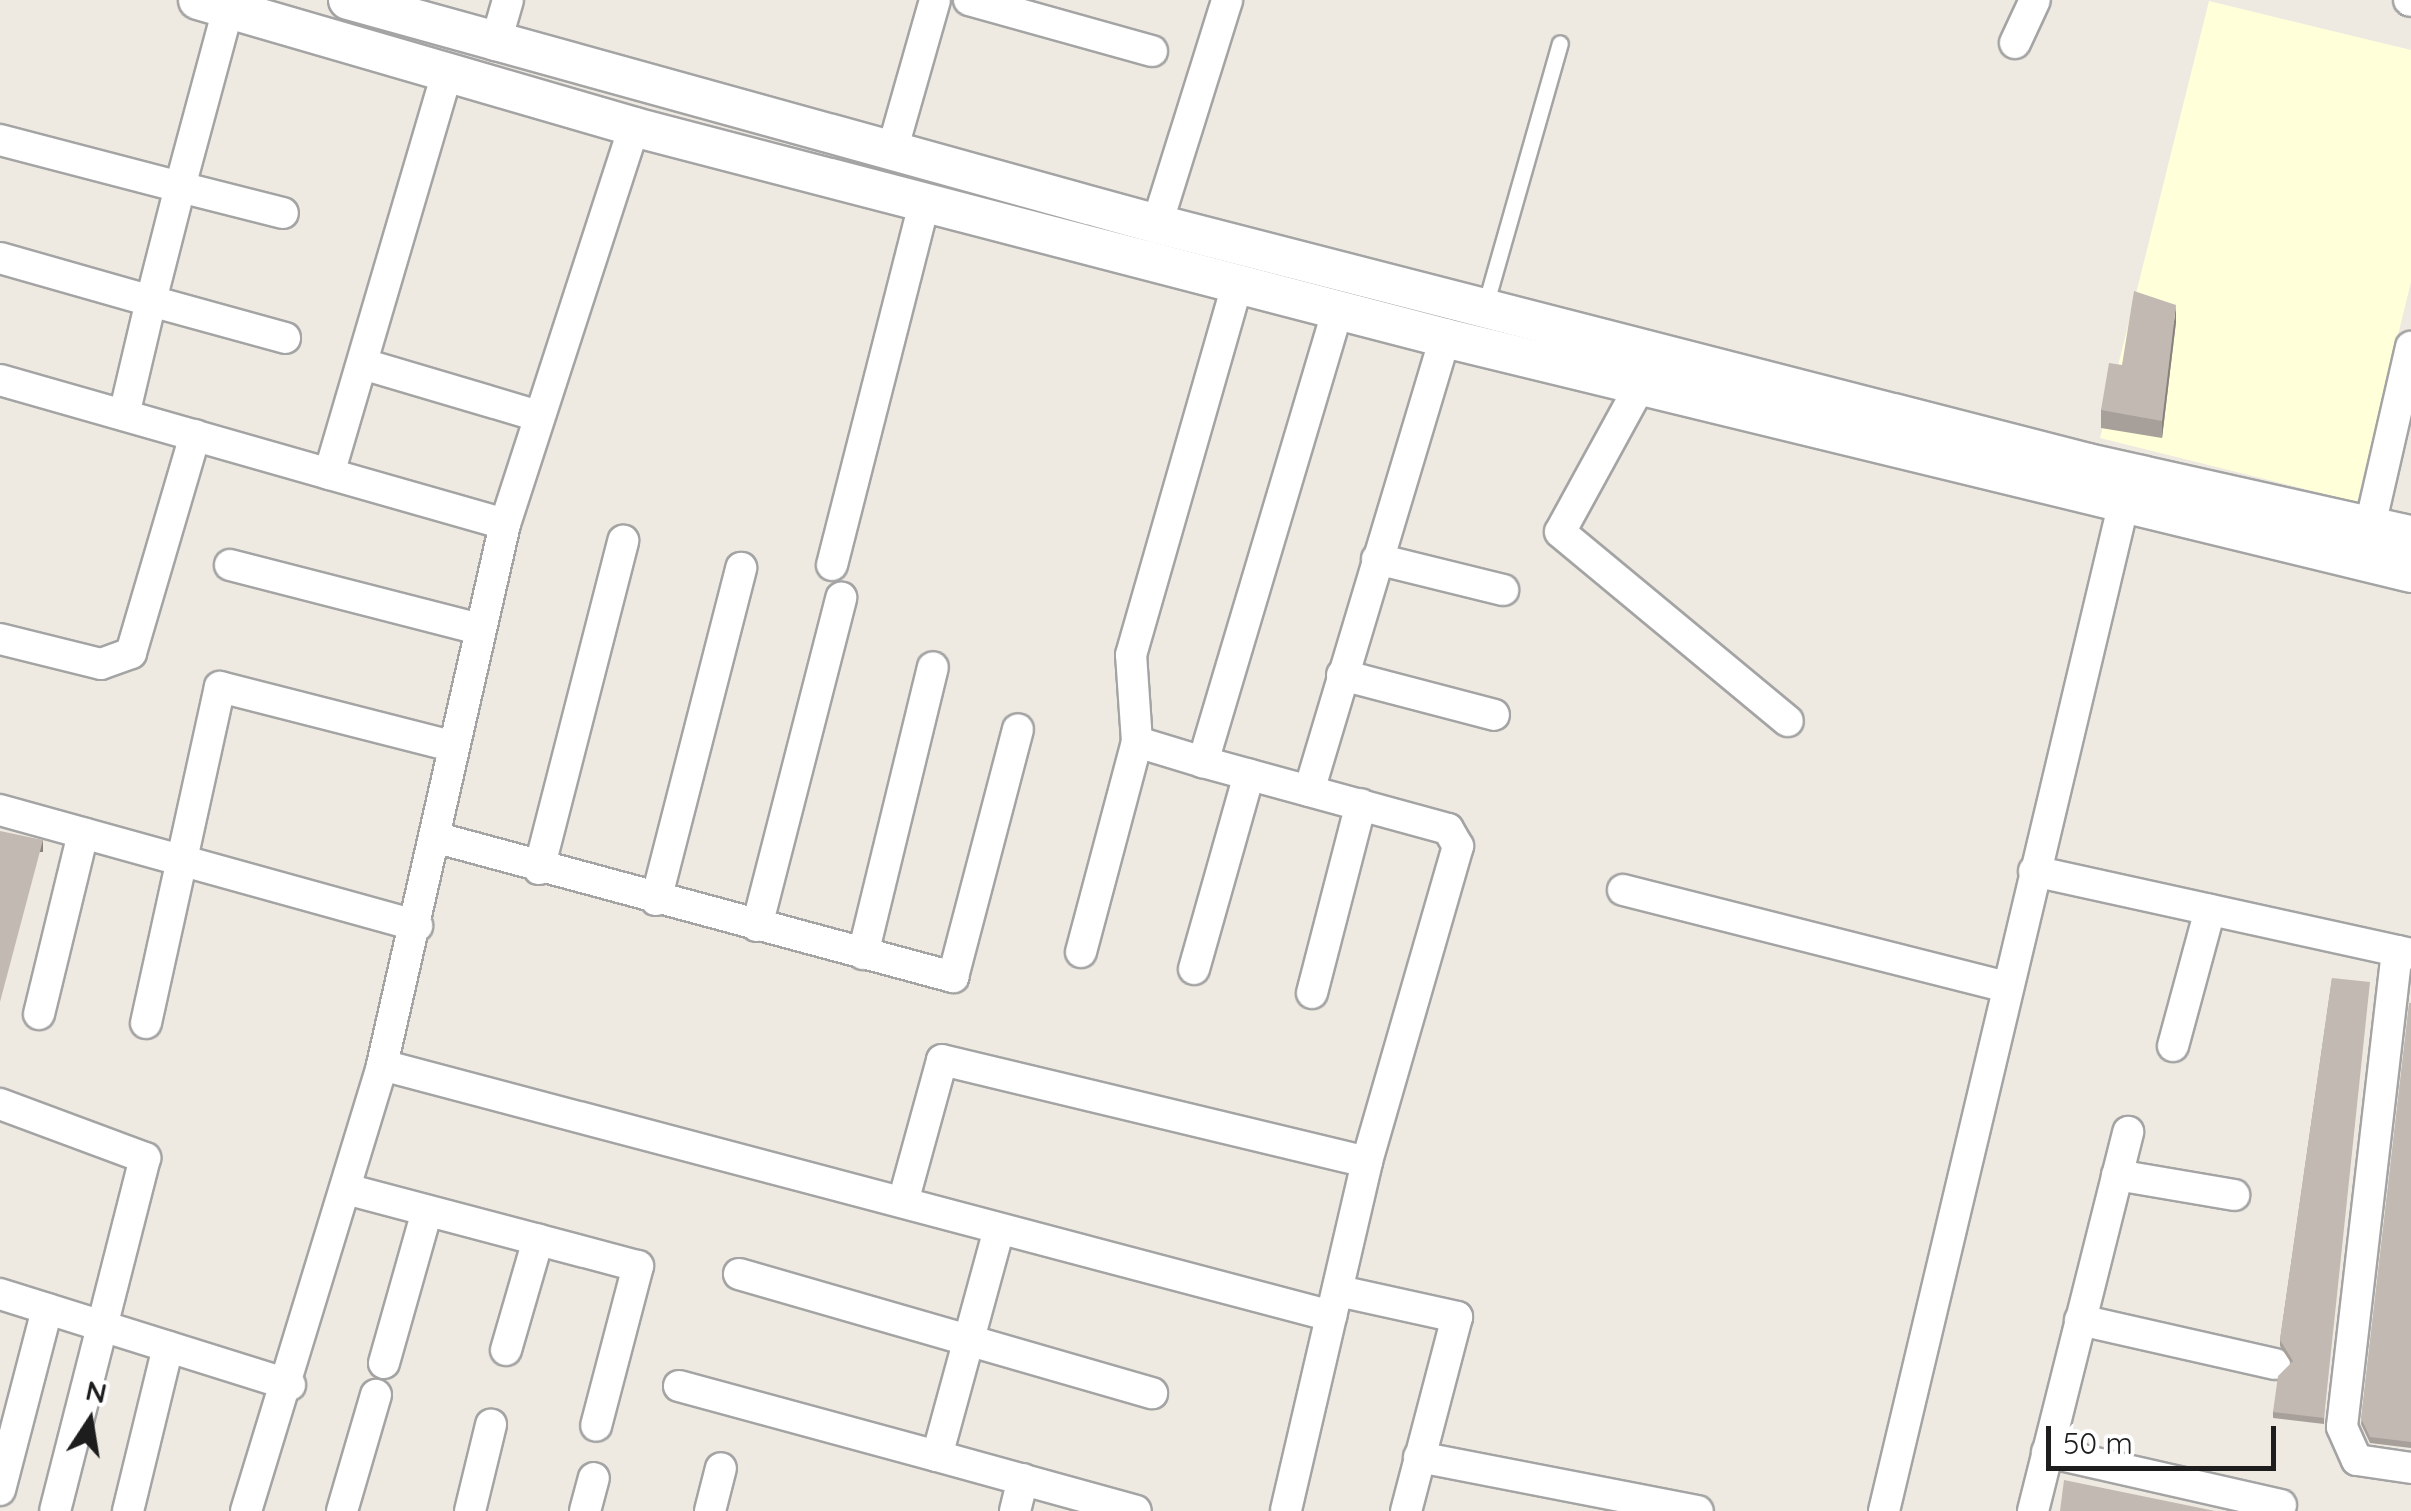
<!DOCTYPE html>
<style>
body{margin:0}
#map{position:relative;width:2411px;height:1511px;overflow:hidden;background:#eeeae2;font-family:Quicksand,sans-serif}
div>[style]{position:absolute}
.education>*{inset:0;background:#ffffda}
.roads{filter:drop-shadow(2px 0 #a4a4a4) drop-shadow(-2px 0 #a4a4a4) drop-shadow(0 2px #a4a4a4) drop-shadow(0 -2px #a4a4a4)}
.service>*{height:15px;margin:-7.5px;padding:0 7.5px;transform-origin:7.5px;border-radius:7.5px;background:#fff}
.minor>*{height:30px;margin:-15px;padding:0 15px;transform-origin:15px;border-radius:15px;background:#fff}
.tertiary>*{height:38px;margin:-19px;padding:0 19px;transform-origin:19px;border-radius:19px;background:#fff}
.wall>*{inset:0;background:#a79f99}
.shaded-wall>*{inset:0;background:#88827d;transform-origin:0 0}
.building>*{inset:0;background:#c2b9b2}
span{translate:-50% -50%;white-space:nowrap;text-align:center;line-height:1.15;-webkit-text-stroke:8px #fff;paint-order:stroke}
.north{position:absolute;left:40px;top:1371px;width:100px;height:100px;-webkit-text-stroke:8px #fff;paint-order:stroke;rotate:12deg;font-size:28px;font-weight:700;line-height:40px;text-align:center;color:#1d1d1d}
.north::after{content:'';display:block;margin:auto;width:35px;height:45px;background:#1d1d1d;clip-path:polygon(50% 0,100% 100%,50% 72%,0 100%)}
.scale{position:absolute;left:2046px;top:1426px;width:230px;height:45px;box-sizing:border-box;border:5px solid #1d1d1d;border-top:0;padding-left:12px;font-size:30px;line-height:35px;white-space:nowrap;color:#1d1d1d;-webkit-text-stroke:8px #fff;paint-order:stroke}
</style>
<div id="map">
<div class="education">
<div style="clip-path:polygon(2209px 1px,2411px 50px,2411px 282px,2357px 502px,2100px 438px)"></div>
</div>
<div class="roads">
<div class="service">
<div style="left:1485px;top:306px;width:273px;rotate:-74.1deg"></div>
</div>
<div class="minor">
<div style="left:969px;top:0;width:190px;rotate:15.6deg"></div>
<div style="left:2409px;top:0;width:2px;rotate:27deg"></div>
<div style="left:228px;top:9px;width:184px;rotate:105.1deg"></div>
<div style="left:180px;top:187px;width:106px;rotate:14.2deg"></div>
<div style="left:2015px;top:43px;width:47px;rotate:-65.1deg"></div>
<div style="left:495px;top:45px;width:47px;rotate:-73.9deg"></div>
<div style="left:0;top:140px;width:186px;rotate:14.6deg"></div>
<div style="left:180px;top:187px;width:118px;rotate:104.3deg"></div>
<div style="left:151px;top:301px;width:157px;rotate:-164.1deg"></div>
<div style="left:892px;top:151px;width:157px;rotate:-74.1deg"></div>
<div style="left:1157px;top:224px;width:235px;rotate:-72.6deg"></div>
<div style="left:1338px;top:309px;width:473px;rotate:106.6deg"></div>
<div style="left:1203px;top:762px;width:254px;rotate:15.3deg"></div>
<div style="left:1448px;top:829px;width:20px;rotate:60deg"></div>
<div style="left:1458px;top:846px;width:329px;rotate:106.1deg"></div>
<div style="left:363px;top:364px;width:184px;rotate:16.5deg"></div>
<div style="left:0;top:380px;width:525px;rotate:15.92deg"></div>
<div style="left:1640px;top:386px;width:166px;rotate:118.7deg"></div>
<div style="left:1560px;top:532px;width:296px;rotate:39.7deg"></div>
<div style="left:124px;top:415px;width:117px;rotate:-76.7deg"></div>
<div style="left:151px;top:301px;width:139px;rotate:15.4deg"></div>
<div style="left:329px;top:474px;width:419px;rotate:-73.6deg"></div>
<div style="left:2370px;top:526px;width:184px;rotate:-77.1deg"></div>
<div style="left:1377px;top:559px;width:130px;rotate:13.8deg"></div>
<div style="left:230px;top:565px;width:258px;rotate:14.4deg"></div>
<div style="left:832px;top:565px;width:377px;rotate:-75.7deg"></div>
<div style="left:0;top:639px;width:104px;rotate:13.9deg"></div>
<div style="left:101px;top:664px;width:32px;rotate:-20deg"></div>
<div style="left:131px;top:653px;width:227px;rotate:-73.6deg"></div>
<div style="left:1342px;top:675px;width:157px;rotate:14.7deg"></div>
<div style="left:1137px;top:742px;width:87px;rotate:-93.9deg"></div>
<div style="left:1131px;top:655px;width:387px;rotate:-74deg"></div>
<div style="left:1309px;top:791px;width:473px;rotate:-73.3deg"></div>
<div style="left:0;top:810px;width:433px;rotate:15.5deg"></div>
<div style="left:434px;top:837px;width:538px;rotate:15.1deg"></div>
<div style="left:953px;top:977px;width:256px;rotate:-75.3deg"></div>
<div style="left:539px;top:869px;width:339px;rotate:-75.6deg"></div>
<div style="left:2034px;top:871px;width:386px;rotate:12.4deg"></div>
<div style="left:1623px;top:890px;width:395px;rotate:14.2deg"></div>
<div style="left:656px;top:900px;width:343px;rotate:-75.6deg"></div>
<div style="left:757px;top:926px;width:339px;rotate:-75.6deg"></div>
<div style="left:2397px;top:951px;width:479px;rotate:96.6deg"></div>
<div style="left:2342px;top:1427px;width:36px;rotate:66deg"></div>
<div style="left:2357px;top:1460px;width:55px;rotate:8.4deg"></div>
<div style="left:1081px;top:952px;width:217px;rotate:-75.1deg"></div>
<div style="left:1137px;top:742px;width:69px;rotate:16.9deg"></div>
<div style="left:863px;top:954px;width:295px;rotate:-76.3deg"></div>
<div style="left:1194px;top:969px;width:202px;rotate:-74.2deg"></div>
<div style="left:1312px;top:993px;width:195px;rotate:-75.5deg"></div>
<div style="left:39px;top:1014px;width:186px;rotate:-76.3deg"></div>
<div style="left:146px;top:1023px;width:344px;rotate:-77.6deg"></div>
<div style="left:220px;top:687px;width:239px;rotate:14.3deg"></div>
<div style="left:2173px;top:1046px;width:141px;rotate:-74.8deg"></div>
<div style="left:382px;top:1065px;width:982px;rotate:14.81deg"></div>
<div style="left:0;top:1104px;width:155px;rotate:20.4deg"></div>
<div style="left:145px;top:1158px;width:364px;rotate:104.3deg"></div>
<div style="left:2117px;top:1175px;width:119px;rotate:9.7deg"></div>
<div style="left:346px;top:1189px;width:302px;rotate:14.8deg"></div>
<div style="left:638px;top:1266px;width:165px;rotate:104.7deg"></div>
<div style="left:903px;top:1202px;width:147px;rotate:-74.6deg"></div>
<div style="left:942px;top:1060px;width:437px;rotate:13.5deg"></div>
<div style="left:1367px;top:1162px;width:358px;rotate:103.1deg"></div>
<div style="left:739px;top:1274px;width:430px;rotate:16.1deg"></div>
<div style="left:1339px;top:1291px;width:121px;rotate:12.4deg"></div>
<div style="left:1457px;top:1317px;width:201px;rotate:104.7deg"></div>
<div style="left:0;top:1294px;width:304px;rotate:17.4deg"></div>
<div style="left:2080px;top:1320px;width:200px;rotate:12.7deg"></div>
<div style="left:506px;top:1350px;width:115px;rotate:-73.8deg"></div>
<div style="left:384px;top:1363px;width:158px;rotate:-74.2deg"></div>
<div style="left:679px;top:1386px;width:267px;rotate:15.2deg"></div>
<div style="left:937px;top:1456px;width:235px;rotate:-74.7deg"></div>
<div style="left:2047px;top:1452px;width:240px;rotate:12.8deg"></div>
<div style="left:937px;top:1456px;width:206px;rotate:15.4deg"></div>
<div style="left:1419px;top:1457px;width:284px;rotate:11deg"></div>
<div style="left:0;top:1490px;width:187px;rotate:-75.4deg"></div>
<div style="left:128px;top:1511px;width:169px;rotate:-76.3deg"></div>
<div style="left:246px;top:1511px;width:466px;rotate:-73deg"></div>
<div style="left:382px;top:1065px;width:555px;rotate:-77.19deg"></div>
<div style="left:505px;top:524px;width:417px;rotate:-72deg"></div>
<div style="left:342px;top:1511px;width:121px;rotate:-73.7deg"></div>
<div style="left:470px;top:1511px;width:89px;rotate:-76.3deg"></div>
<div style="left:585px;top:1511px;width:34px;rotate:-75deg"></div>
<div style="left:710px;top:1511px;width:44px;rotate:-75.7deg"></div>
<div style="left:1015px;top:1511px;width:33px;rotate:-76deg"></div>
<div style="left:1884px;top:1511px;width:1059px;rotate:-76.62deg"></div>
<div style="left:2033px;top:1511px;width:391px;rotate:-75.9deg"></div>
</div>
<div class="tertiary">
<div style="left:198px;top:0;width:454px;rotate:16.2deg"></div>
<div style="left:634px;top:127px;width:838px;rotate:14.58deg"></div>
<div style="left:1445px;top:338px;width:994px;rotate:13.67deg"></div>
<div style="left:348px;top:0;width:839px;rotate:15.48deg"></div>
<div style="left:1157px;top:224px;width:961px;rotate:14.4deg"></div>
<div style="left:2088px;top:463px;width:331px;rotate:12.6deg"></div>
</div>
</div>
<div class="wall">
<div style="clip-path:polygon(2176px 322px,2162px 438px,2101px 428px,2101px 410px,2122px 365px)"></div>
<div style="clip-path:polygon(2332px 978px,2324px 1424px,2273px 1418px,2273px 1412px,2291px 1363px,2280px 1346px,2280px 1340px)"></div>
<div style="clip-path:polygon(2411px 1003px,2411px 1448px,2370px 1443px,2361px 1424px)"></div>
</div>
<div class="shaded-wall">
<div style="clip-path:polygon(2176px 305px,2176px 322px,2162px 438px,2162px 421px)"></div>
<div style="left:43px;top:840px;width:12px;height:168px;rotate:90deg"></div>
</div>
<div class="building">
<div style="clip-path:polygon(2134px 291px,2176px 305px,2162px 421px,2101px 410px,2109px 363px,2122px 365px)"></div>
<div style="clip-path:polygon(0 831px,43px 840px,0 1002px)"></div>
<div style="clip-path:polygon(2332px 978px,2370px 982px,2324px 1418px,2273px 1412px,2278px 1376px,2293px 1361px,2280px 1340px)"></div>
<div style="clip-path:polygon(2409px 1003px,2411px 1003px,2411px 1442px,2370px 1437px,2361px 1418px)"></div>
<div style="clip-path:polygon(2064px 1480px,2215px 1511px,2060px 1511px)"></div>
</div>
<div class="north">N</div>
<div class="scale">50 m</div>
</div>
